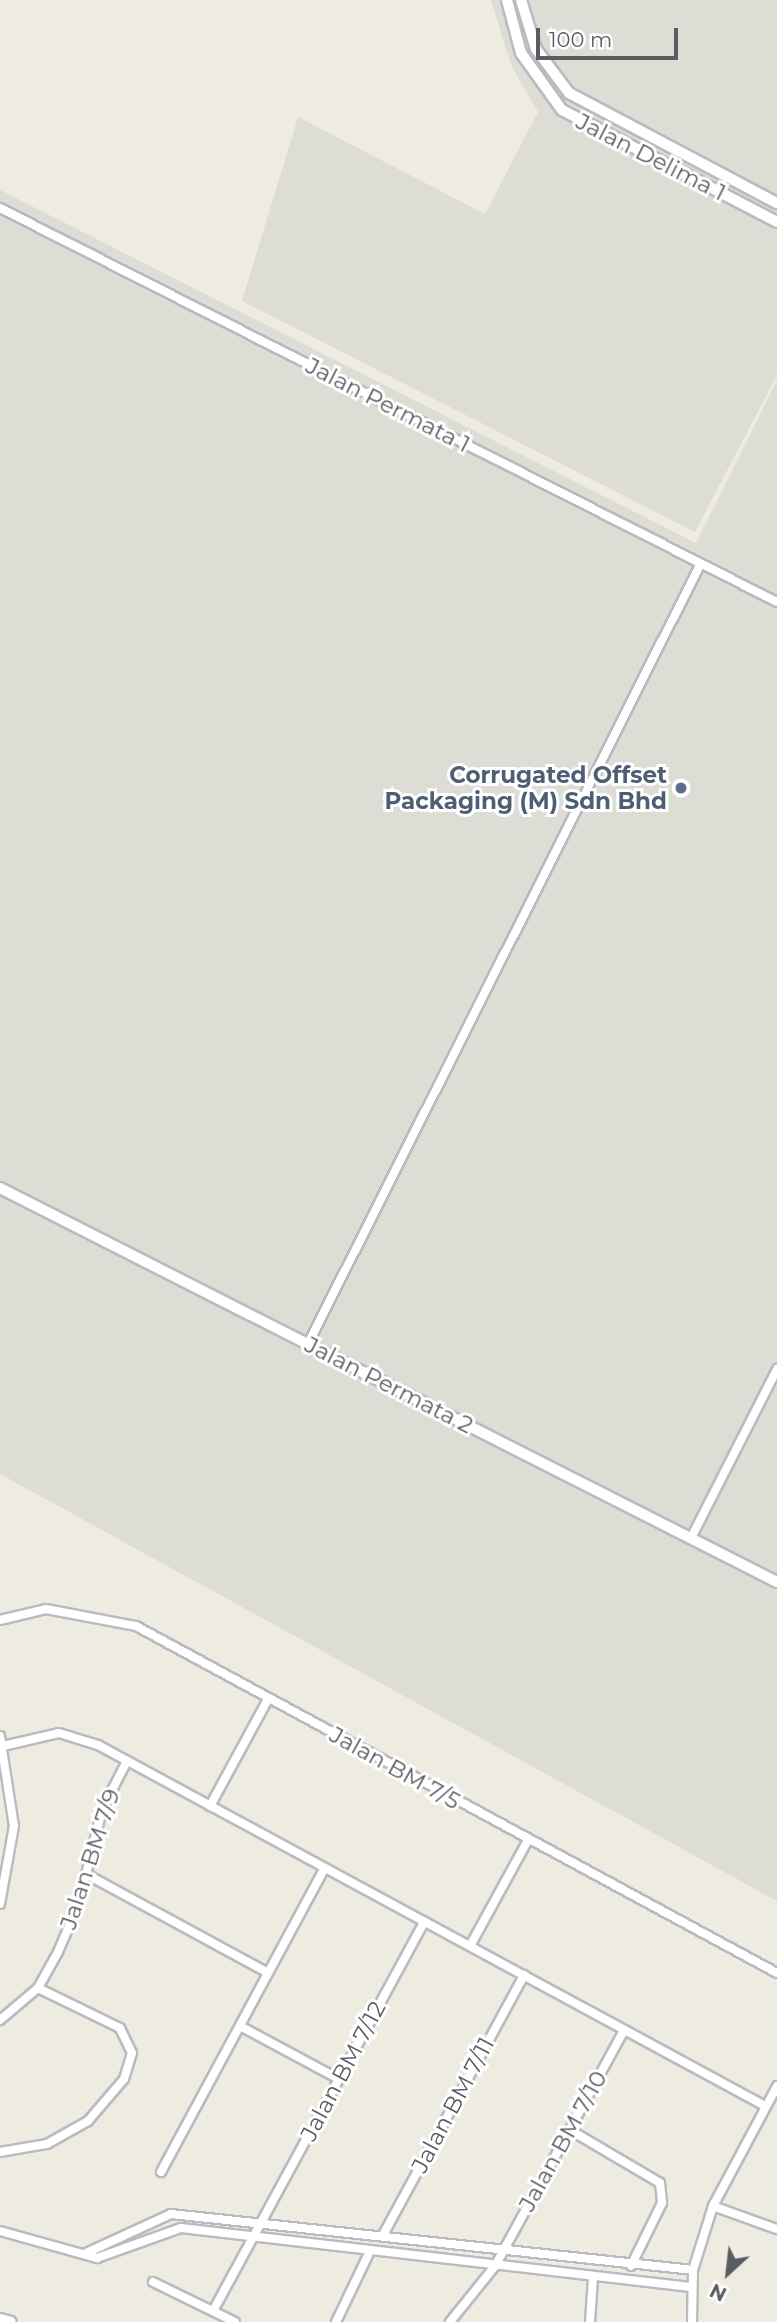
<!DOCTYPE html>
<style>
body{margin:0}
#map{position:relative;width:777px;height:2322px;overflow:hidden;background:#eeebe1;font-family:Montserrat,sans-serif}
div>[style]{position:absolute}
.industrial>*{inset:0;background:#deddd5}
.roads{filter:drop-shadow(2px 0 #b9bbc1) drop-shadow(-2px 0 #b9bbc1) drop-shadow(0 2px #b9bbc1) drop-shadow(0 -2px #b9bbc1)}
.minor>*{height:8px;margin:-4px;padding:0 4px;transform-origin:4px;border-radius:4px;background:#fff}
.tertiary>*{height:10px;margin:-5px;padding:0 5px;transform-origin:5px;border-radius:5px;background:#fff}
.secondary>*{height:10px;margin:-5px;padding:0 5px;transform-origin:5px;border-radius:5px;background:#fff}
.dots>*{width:19px;height:19px;translate:-50% -50%;box-sizing:border-box;border:4px solid #fff;border-radius:50%}
span{translate:-50% -50%;white-space:nowrap;text-align:center;line-height:1.15;-webkit-text-stroke:6px #fff;paint-order:stroke}
.street-label{font-size:23px;color:#595d63}
.service-label{font-size:23px;color:#4e5e75;font-weight:700}
.right{translate:-100% -50%;text-align:right}
.north{position:absolute;left:693px;top:2238px;width:70px;height:70px;-webkit-text-stroke:5px #fff;paint-order:stroke;rotate:207deg;font-size:19px;font-weight:700;line-height:28px;text-align:center;color:#595d63}
.north::after{content:'';display:block;margin:auto;width:24px;height:32px;background:#595d63;clip-path:polygon(50% 0,100% 100%,50% 72%,0 100%)}
.scale{position:absolute;left:536px;top:28px;width:142px;height:32px;box-sizing:border-box;border:4px solid #595d63;border-top:0;padding-left:9px;font-size:21px;line-height:24px;white-space:nowrap;color:#595d63;-webkit-text-stroke:5px #fff;paint-order:stroke}
</style>
<div id="map">
<div class="industrial">
<div style="clip-path:polygon(491px 0,777px 0,777px 375px,695px 532px,242px 301px,298px 117px,485px 214px,538px 112px,511px 65px)"></div>
<div style="clip-path:polygon(0 190px,696px 543px,777px 380px,777px 1901px,0 1474px)"></div>
</div>
<div class="roads">
<div class="minor">
<div style="left:0;top:208px;width:871px;rotate:26.89deg"></div>
<div style="left:308px;top:1344px;width:874px;rotate:-63.29deg"></div>
<div style="left:691px;top:1538px;width:190px;rotate:-63deg"></div>
<div style="left:0;top:1620px;width:47px;rotate:-13.4deg"></div>
<div style="left:46px;top:1609px;width:92px;rotate:10.7deg"></div>
<div style="left:136px;top:1626px;width:729px;rotate:28.43deg"></div>
<div style="left:0;top:1736px;width:91px;rotate:81.2deg"></div>
<div style="left:14px;top:1826px;width:79px;rotate:100.2deg"></div>
<div style="left:3px;top:1746px;width:57px;rotate:-13.1deg"></div>
<div style="left:59px;top:1733px;width:41px;rotate:17.1deg"></div>
<div style="left:98px;top:1745px;width:758px;rotate:28.42deg"></div>
<div style="left:210px;top:1806px;width:122px;rotate:-61.5deg"></div>
<div style="left:86px;top:1874px;width:207px;rotate:28.5deg"></div>
<div style="left:470px;top:1946px;width:121px;rotate:-61.3deg"></div>
<div style="left:0;top:2020px;width:50px;rotate:-40.1deg"></div>
<div style="left:38px;top:1988px;width:41px;rotate:-60.9deg"></div>
<div style="left:58px;top:1952px;width:53px;rotate:-66.8deg"></div>
<div style="left:79px;top:1903px;width:96px;rotate:-76.1deg"></div>
<div style="left:102px;top:1810px;width:55px;rotate:-63deg"></div>
<div style="left:240px;top:2026px;width:112px;rotate:28.2deg"></div>
<div style="left:570px;top:2130px;width:104px;rotate:30.5deg"></div>
<div style="left:660px;top:2183px;width:20px;rotate:84deg"></div>
<div style="left:662px;top:2203px;width:70px;rotate:116.2deg"></div>
<div style="left:0;top:2152px;width:48px;rotate:-9.7deg"></div>
<div style="left:47px;top:2144px;width:47px;rotate:-29.3deg"></div>
<div style="left:88px;top:2121px;width:55px;rotate:-49.4deg"></div>
<div style="left:124px;top:2079px;width:27px;rotate:-73deg"></div>
<div style="left:132px;top:2053px;width:28px;rotate:-116deg"></div>
<div style="left:120px;top:2028px;width:91px;rotate:-154deg"></div>
<div style="left:161px;top:2172px;width:345px;rotate:-61.7deg"></div>
<div style="left:713px;top:2206px;width:68px;rotate:19.8deg"></div>
<div style="left:0;top:2231px;width:101px;rotate:15.6deg"></div>
<div style="left:97px;top:2258px;width:89px;rotate:-19.7deg"></div>
<div style="left:181px;top:2228px;width:513px;rotate:6.6deg"></div>
<div style="left:383px;top:2235px;width:296px;rotate:-61.5deg"></div>
<div style="left:84px;top:2254px;width:96px;rotate:-24.7deg"></div>
<div style="left:171px;top:2214px;width:525px;rotate:6.12deg"></div>
<div style="left:153px;top:2282px;width:91px;rotate:26deg"></div>
<div style="left:213px;top:2311px;width:443px;rotate:-61.5deg"></div>
<div style="left:336px;top:2322px;width:79px;rotate:-64.4deg"></div>
<div style="left:450px;top:2322px;width:72px;rotate:-51.2deg"></div>
<div style="left:495px;top:2266px;width:269px;rotate:-61.3deg"></div>
<div style="left:590px;top:2322px;width:44px;rotate:-86.1deg"></div>
<div style="left:692px;top:2322px;width:52px;rotate:-88.9deg"></div>
<div style="left:693px;top:2270px;width:67px;rotate:-72.6deg"></div>
<div style="left:713px;top:2206px;width:136px;rotate:-61.9deg"></div>
</div>
<div class="tertiary">
<div style="left:507px;top:0;width:55px;rotate:75.2deg"></div>
<div style="left:521px;top:53px;width:70px;rotate:54.3deg"></div>
<div style="left:562px;top:110px;width:242px;rotate:27.5deg"></div>
<div style="left:521px;top:0;width:51px;rotate:73deg"></div>
<div style="left:536px;top:49px;width:55px;rotate:53.1deg"></div>
<div style="left:569px;top:93px;width:235px;rotate:27.9deg"></div>
<div style="left:0;top:1188px;width:871px;rotate:26.89deg"></div>
</div>
<div class="secondary">
<div style="left:0;top:2319px;width:11px;rotate:15deg"></div>
</div>
</div>
<div class="dots">
<div style="left:681px;top:788px;background:#5c6f8a"></div>
</div>
<div class="street-label">
<span style="left:651px;top:157px;rotate:27deg">Jalan Delima 1</span>
<span style="left:388px;top:405px;rotate:27deg">Jalan Permata 1</span>
<span style="left:389px;top:1385px;rotate:27deg">Jalan Permata 2</span>
<span style="left:395px;top:1768px;rotate:29deg">Jalan BM 7/5</span>
<span style="left:90px;top:1859px;rotate:-72deg">Jalan BM 7/9</span>
<span style="left:343px;top:2071px;rotate:-62deg">Jalan BM 7/12</span>
<span style="left:453px;top:2105px;rotate:-62deg">Jalan BM 7/11</span>
<span style="left:563px;top:2141px;rotate:-61deg">Jalan BM 7/10</span>
</div>
<div class="service-label">
<span class="right" style="left:667px;top:788px">Corrugated Offset<br>Packaging (M) Sdn Bhd</span>
</div>
<div class="north">N</div>
<div class="scale">100 m</div>
</div>
